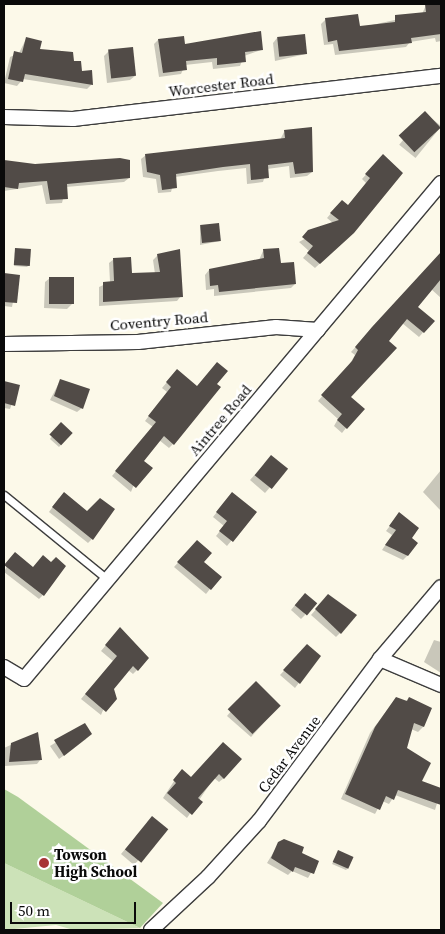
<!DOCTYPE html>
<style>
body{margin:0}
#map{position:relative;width:445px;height:934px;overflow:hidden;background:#fcf9e9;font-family:"Source Serif 4",serif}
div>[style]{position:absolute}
.green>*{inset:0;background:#cce2b8}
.forest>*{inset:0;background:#b0d099}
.shadow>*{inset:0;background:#0003;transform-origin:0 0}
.building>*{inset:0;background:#514b47;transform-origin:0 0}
.roads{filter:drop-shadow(1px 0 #3d3d3d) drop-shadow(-1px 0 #3d3d3d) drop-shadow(0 1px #3d3d3d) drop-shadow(0 -1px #3d3d3d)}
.lane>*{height:7px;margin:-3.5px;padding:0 3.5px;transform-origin:3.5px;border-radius:3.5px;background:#fff}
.street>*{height:14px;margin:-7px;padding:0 7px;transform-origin:7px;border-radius:7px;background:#fff}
.dots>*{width:14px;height:14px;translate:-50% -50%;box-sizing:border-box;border:2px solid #fff;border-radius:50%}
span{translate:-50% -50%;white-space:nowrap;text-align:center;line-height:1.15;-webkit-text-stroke:5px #fff;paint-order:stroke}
.street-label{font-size:15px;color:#0a0a0a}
.poi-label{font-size:15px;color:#0a0a0a;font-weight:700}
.left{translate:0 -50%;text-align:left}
.frame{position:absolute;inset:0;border:5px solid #0a0a0a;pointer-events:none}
.scale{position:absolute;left:10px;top:902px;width:126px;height:22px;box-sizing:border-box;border:2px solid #0a0a0a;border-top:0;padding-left:6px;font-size:15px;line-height:18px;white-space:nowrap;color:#0a0a0a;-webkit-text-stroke:4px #fff;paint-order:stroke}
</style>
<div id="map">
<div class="green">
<div style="clip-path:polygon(4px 863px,140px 928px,74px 930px,56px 925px,4px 930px)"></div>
</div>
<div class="forest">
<div style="clip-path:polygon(4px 789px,18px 797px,163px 903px,140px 928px,4px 863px)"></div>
</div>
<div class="shadow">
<div style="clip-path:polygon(439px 4px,441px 41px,436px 42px,435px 38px,410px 42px,406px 47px,335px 55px,333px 44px,324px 45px,321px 24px,326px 19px,358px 28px,422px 14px,426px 5px)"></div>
<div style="clip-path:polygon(277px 38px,306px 54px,275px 61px,273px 43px)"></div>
<div style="clip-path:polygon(26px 39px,39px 51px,72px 63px,92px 84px,87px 89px,23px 79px,17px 86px,4px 83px,10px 57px,19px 53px)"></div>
<div style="clip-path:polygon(158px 40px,184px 45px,261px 50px,244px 56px,240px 66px,213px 69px,212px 62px,185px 65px,181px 74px,159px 77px,154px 44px)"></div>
<div style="clip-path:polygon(109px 51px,135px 76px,130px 80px,107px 83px,104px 56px)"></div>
<div style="left:425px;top:113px;width:21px;height:41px;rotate:39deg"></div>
<div style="clip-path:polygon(284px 132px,312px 172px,307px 176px,290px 178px,289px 166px,267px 169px,263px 182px,247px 184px,246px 168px,218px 171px,175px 177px,171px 192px,158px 193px,156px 179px,143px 177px,141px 159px,146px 155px,280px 140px)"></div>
<div style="clip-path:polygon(383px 156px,348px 237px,315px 268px,303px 258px,309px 251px,299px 242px,333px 223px,327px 218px,337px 206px,348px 206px,366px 183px,362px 179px)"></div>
<div style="clip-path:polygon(4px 161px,34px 165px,129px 178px,124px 182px,66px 187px,62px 203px,46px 204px,42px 185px,4px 191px)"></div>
<div style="clip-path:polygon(200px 226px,220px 241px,200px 245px)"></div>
<div style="clip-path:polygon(16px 249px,29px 265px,27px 267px,14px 266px)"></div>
<div style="clip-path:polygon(263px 251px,295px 284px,291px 288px,214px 296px,214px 289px,206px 290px,205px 275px,209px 270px,259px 260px)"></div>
<div style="clip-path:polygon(441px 253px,441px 298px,431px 289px,416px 307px,433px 321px,419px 337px,402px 323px,387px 341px,395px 348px,349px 397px,346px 428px,342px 433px,334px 426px,338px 419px,318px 401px,348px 367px,355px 355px,351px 352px)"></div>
<div style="clip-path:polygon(158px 255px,181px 296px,177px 301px,99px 306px,99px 287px,110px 282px,109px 263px,114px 259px,130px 274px,155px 274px,153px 260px)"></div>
<div style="clip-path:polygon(4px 275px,18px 276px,12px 307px,4px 306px)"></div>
<div style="clip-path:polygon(50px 278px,72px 304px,67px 309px,44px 308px,45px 282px)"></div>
<div style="clip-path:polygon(173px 375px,173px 444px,169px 448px,159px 440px,143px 461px,131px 492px,112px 476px,153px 427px,145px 421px,167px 392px,162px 388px)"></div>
<div style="clip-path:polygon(60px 381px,82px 408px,77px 412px,50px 400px)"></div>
<div style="clip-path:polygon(4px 382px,18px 386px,10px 409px,4px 408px)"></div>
<div style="clip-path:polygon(59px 426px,72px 433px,59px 447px,50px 439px)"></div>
<div style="clip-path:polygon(267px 461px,286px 469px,265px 493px,250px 480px)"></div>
<div style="clip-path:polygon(441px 470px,441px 511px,423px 492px)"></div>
<div style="clip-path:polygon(59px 498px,87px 512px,92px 539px,88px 543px,49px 512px)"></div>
<div style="clip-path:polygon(228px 498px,255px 512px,227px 546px,216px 536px,224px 526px,213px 517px)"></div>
<div style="clip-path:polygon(399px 514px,407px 556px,403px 560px,382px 550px,392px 535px,386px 531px)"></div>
<div style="clip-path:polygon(197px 542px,210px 589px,206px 594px,174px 567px)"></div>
<div style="clip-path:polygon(11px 558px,33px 568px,43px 595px,39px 599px,4px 572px)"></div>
<div style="clip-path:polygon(300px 599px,305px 615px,301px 619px,291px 610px)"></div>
<div style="clip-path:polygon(324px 600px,340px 633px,336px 637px,311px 615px)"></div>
<div style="clip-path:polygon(116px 633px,137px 670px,133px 674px,128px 670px,112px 689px,101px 715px,81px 699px,113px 661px,101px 651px)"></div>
<div style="clip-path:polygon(434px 640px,441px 642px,441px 673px,424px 662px)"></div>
<div style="clip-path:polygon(307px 646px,319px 656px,295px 688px,280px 675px)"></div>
<div style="clip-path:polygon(251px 687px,279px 706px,251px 737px,227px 716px)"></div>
<div style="clip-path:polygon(396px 698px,405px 702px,409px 698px,430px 709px,423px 727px,418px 732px,411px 729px,405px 748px,420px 782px,441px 790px,435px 810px,395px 795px,389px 804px,382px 801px,375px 814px,341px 799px,370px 733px)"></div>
<div style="clip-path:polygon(84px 725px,86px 739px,59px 759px,50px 746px)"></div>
<div style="clip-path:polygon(37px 733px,41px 759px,37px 764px,5px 766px,4px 748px)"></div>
<div style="clip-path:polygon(219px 748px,224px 778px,219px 782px,214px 778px,187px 818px,163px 798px,178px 775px,191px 779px)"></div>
<div style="clip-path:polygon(148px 822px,166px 830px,134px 865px,121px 854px)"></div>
<div style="clip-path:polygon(279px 843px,318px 861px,308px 878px,292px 871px,288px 875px,267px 863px)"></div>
<div style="clip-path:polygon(338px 852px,348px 868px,346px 870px,332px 864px)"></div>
</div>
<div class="building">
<div style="clip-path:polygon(425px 4px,440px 4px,441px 34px,411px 38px,412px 43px,339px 51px,337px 40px,328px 42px,325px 18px,358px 14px,360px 26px,395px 22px,395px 15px,426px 12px)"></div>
<div style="clip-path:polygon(261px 31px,263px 50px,245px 52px,246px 62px,217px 65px,217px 58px,186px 61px,187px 70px,163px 73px,158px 39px,184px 36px,185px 44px)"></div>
<div style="left:305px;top:34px;width:20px;height:28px;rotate:84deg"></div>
<div style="clip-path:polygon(26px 37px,42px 41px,40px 49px,73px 52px,74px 61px,81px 61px,82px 71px,92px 70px,93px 85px,25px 74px,23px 82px,8px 79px,14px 51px,22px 53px)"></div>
<div style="left:133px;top:47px;width:29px;height:25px;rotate:84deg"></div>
<div style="left:425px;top:111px;width:23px;height:36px;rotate:47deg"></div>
<div style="clip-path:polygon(312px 127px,313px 172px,295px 174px,293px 162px,268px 165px,269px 178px,251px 180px,250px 164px,223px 167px,176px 174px,177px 188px,162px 190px,160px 175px,147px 172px,145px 154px,285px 138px,284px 130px)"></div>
<div style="clip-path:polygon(383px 154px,403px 173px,354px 233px,320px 264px,307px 253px,313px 246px,302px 237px,308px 230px,339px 220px,330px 213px,342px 200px,348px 205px,370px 178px,365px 174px)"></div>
<div style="clip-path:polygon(120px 158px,130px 160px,130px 178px,67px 184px,68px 199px,50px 200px,47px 181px,19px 183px,18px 189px,4px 187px,4px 160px,35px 164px)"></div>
<div style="left:219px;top:223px;width:18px;height:19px;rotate:84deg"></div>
<div style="left:15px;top:248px;width:16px;height:17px;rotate:4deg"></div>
<div style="clip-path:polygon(279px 248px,281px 263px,294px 262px,296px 284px,219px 292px,218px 285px,210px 286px,209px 269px,264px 258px,263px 249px)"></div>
<div style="clip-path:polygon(180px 249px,183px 297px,103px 302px,103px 282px,114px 281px,113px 258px,131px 257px,132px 273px,160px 272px,157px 254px)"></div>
<div style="clip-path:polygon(441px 252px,441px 279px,418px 307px,435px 321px,424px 333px,407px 319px,389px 341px,397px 348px,351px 397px,365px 409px,347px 429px,337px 420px,342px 414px,321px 395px,352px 361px,358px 350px,355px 347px,372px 327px)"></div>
<div style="clip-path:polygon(4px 273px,20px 275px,17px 303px,4px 302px)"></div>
<div style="left:49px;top:277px;width:25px;height:27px"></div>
<div style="clip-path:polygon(217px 362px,228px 371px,217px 384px,221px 387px,174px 445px,164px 436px,144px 461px,153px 468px,136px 488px,115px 471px,156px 422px,148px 416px,171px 387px,166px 382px,177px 369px,197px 386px)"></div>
<div style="clip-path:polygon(60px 379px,90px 389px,83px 409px,54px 396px)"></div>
<div style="clip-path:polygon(4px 381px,20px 385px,15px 406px,4px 403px)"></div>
<div style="left:61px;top:422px;width:16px;height:17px;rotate:43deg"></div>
<div style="left:271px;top:455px;width:22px;height:26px;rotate:39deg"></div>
<div style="clip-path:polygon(64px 492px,87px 511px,100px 498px,115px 509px,93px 540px,52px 507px)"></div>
<div style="clip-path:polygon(232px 492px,257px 512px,233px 542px,219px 531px,227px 521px,216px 512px)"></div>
<div style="clip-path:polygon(399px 512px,419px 528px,412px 538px,418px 543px,408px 556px,385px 545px,396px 530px,389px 526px)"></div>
<div style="clip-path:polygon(197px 540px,212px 553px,204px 562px,222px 577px,211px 590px,177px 562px)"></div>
<div style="clip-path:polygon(15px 552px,33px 567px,43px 555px,51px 562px,56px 557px,66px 566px,44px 596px,4px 565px)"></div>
<div style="left:305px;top:593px;width:16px;height:16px;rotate:40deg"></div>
<div style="clip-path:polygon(328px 594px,357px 615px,341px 634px,315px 609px)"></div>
<div style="clip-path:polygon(120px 627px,149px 658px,138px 671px,133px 666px,114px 689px,117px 699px,106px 712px,85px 694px,117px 656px,105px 645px)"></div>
<div style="clip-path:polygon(307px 644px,321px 656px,300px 684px,283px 670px)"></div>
<div style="left:256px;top:681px;width:35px;height:40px;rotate:45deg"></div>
<div style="clip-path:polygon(396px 697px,407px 701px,409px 697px,432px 708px,424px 727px,414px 723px,407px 748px,431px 763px,422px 781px,441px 788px,441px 805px,398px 790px,394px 800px,386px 796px,380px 810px,345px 794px,375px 727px)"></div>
<div style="clip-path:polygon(85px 723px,92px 734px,64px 756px,54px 740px)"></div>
<div style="clip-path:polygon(38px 732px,42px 760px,9px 762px,11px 743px)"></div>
<div style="clip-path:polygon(223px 742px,242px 759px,224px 779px,219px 774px,198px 798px,203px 802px,192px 815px,167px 793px,176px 783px,173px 780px,182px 769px,191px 777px)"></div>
<div style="left:152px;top:816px;width:21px;height:43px;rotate:39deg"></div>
<div style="clip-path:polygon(284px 839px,304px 847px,302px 853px,319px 861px,314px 874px,295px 867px,293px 872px,271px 858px,278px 842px)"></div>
<div style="left:338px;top:850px;width:17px;height:13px;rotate:24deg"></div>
</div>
<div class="roads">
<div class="lane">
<div style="left:4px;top:495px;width:133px;rotate:39.2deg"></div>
</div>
<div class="street">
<div style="left:4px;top:117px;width:69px;rotate:1.7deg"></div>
<div style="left:73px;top:119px;width:371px;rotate:-6.7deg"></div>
<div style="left:4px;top:344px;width:134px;rotate:-0.9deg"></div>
<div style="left:138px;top:342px;width:139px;rotate:-6.2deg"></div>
<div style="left:276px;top:327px;width:42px;rotate:4.1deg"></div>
<div style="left:380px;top:659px;width:66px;rotate:23.1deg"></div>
<div style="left:4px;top:667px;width:23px;rotate:31deg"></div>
<div style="left:24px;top:679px;width:648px;rotate:-49.95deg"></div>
<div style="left:151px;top:930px;width:78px;rotate:-42.9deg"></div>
<div style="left:208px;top:877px;width:76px;rotate:-47.7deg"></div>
<div style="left:259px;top:821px;width:202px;rotate:-53.2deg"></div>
<div style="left:380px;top:659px;width:94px;rotate:-49.7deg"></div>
</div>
</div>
<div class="dots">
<div style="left:44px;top:863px;background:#a73436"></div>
</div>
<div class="street-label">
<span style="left:221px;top:85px;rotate:-7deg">Worcester Road</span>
<span style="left:159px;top:321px;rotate:-5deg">Coventry Road</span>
<span style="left:220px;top:420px;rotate:-50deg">Aintree Road</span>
<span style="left:289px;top:754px;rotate:-53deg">Cedar Avenue</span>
</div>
<div class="poi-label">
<span class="left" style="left:54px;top:863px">Towson<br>High School</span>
</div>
<div class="frame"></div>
<div class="scale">50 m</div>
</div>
